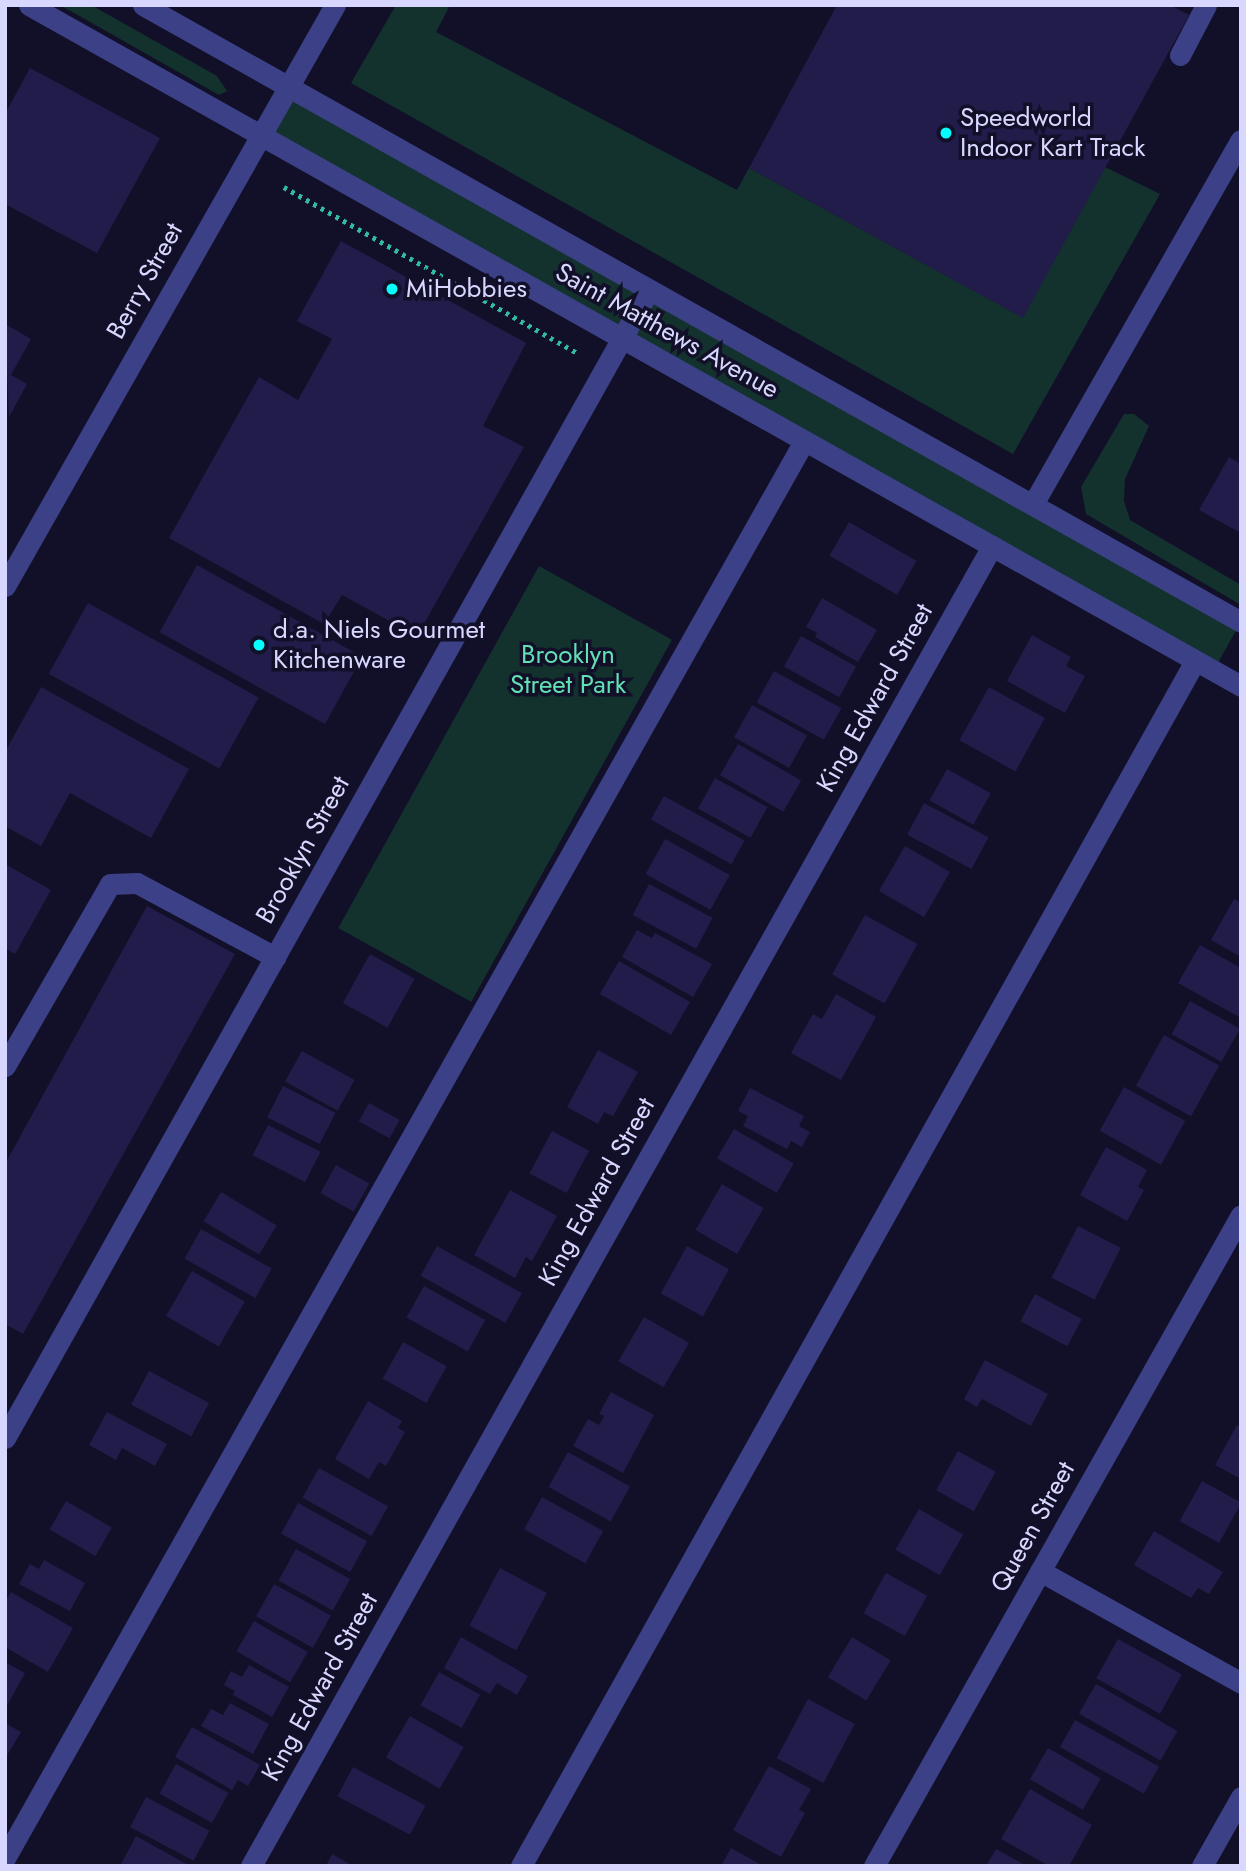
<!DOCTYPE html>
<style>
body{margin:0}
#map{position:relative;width:1246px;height:1871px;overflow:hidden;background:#121028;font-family:Jost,sans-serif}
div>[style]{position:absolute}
.green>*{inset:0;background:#13322e;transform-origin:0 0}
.building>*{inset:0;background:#211c49;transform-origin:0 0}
.path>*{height:4.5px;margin-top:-2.25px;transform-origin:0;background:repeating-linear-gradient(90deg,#31baa4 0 3.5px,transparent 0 8.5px)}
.minor>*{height:21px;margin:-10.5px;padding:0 10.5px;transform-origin:10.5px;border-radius:10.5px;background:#3b4087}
.dots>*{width:19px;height:19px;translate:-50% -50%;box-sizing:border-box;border:4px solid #121028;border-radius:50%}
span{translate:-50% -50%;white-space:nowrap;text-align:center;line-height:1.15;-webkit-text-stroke:7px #121028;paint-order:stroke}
.poi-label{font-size:26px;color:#d8d7ff}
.left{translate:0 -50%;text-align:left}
.street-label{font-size:26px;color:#d8d7ff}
.park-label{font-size:26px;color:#62e0b4}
.frame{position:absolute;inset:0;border:7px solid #d8d7ff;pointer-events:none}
</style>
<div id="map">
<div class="green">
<div style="clip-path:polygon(60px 5px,91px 5px,217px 76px,227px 91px,219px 95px,212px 91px)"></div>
<div style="clip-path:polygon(396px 5px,450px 5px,436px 32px,737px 190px,749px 168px,1022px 317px,1105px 167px,1160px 194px,1013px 454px,351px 83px)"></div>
<div style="left:288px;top:86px;width:1093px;height:56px;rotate:29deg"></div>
<div style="clip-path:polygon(1124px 414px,1134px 414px,1149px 426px,1125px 479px,1124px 501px,1130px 520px,1241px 585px,1241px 605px,1086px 514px,1081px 487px)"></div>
<div style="left:539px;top:566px;width:152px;height:414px;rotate:29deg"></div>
</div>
<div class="building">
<div style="clip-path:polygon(837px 5px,1170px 5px,1189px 15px,1023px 318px,749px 168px)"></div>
<div style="clip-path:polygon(30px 68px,160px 138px,97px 253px,5px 204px,5px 114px)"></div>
<div style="clip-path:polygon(341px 241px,526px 343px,483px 426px,524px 447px,417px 636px,342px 595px,324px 624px,169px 538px,259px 377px,298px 400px,332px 339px,297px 321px)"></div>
<div style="clip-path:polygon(5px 324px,31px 339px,11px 375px,27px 384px,9px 417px)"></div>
<div style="clip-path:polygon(1229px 457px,1241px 464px,1241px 533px,1199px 510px)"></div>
<div style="left:849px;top:522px;width:78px;height:39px;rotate:30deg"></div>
<div style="left:197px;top:565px;width:189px;height:77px;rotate:29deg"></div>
<div style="clip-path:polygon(822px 598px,877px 630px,858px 662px,815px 637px,817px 633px,806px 627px)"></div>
<div style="left:88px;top:603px;width:195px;height:81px;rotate:29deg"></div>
<div style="clip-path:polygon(1032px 635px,1071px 657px,1066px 666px,1085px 676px,1065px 713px,1007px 681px)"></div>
<div style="left:801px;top:636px;width:63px;height:35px;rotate:29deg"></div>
<div style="left:774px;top:671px;width:77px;height:36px;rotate:29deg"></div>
<div style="clip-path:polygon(41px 687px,189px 769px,151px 838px,70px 793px,41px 846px,5px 826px,5px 752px)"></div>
<div style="left:989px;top:687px;width:64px;height:61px;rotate:29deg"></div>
<div style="left:752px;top:705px;width:63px;height:37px;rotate:29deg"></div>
<div style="left:738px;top:744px;width:73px;height:36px;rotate:30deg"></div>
<div style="left:947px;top:769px;width:50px;height:36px;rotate:29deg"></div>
<div style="left:715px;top:778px;width:60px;height:35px;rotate:29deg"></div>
<div style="left:664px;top:796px;width:92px;height:27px;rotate:29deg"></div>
<div style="left:924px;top:803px;width:73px;height:36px;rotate:28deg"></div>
<div style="left:665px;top:839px;width:74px;height:40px;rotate:29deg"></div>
<div style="left:905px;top:846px;width:52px;height:52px;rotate:30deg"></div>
<div style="clip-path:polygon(5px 864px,51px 890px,15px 954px,5px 948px)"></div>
<div style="left:649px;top:884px;width:72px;height:35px;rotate:28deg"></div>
<div style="clip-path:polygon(1234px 899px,1241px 903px,1241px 957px,1211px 940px)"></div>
<div style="clip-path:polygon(147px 906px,235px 954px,23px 1334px,5px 1324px,5px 1164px)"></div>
<div style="left:865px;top:915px;width:60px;height:68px;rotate:29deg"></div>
<div style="clip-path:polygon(637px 930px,652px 938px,655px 933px,712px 964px,693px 997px,622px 957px)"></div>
<div style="clip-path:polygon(1200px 945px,1241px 968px,1241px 1018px,1178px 983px)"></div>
<div style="left:370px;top:954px;width:51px;height:56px;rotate:29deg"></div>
<div style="left:619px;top:961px;width:82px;height:38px;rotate:30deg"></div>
<div style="clip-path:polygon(836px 994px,876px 1017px,841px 1080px,791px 1053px,813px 1014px,822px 1019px)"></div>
<div style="left:1190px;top:1001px;width:57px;height:38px;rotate:29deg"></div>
<div style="left:1164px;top:1035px;width:63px;height:58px;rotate:29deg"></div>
<div style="clip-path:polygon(598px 1050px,638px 1072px,613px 1116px,604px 1112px,598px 1124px,567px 1107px)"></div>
<div style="left:302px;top:1051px;width:60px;height:35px;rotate:29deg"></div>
<div style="left:283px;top:1086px;width:59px;height:35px;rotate:27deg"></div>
<div style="left:1124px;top:1087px;width:70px;height:50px;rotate:29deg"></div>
<div style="clip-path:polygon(750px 1088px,804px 1116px,799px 1126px,810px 1132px,802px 1147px,791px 1141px,787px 1149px,743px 1126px,748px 1116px,738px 1111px)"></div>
<div style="left:369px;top:1103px;width:35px;height:21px;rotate:29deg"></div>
<div style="left:268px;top:1125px;width:59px;height:34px;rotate:27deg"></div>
<div style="left:734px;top:1129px;width:69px;height:34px;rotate:30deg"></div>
<div style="left:552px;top:1131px;width:42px;height:48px;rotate:28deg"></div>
<div style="clip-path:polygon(1106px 1147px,1147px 1170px,1138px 1187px,1144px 1190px,1127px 1221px,1080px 1195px)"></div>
<div style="left:336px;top:1165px;width:38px;height:32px;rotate:29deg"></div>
<div style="left:722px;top:1184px;width:48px;height:53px;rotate:30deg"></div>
<div style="clip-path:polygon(510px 1190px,557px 1216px,532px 1261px,526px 1257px,515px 1278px,474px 1255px)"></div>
<div style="left:221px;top:1192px;width:65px;height:34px;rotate:31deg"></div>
<div style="left:1078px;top:1226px;width:48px;height:58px;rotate:27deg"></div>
<div style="left:201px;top:1229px;width:81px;height:34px;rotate:29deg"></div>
<div style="left:437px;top:1246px;width:97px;height:34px;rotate:29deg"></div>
<div style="left:687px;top:1246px;width:48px;height:54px;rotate:29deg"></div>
<div style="left:192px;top:1271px;width:61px;height:52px;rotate:30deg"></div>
<div style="left:424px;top:1286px;width:70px;height:36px;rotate:29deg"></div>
<div style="left:1035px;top:1294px;width:53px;height:31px;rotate:28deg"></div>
<div style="left:644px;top:1317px;width:52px;height:51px;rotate:30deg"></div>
<div style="left:403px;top:1342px;width:50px;height:42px;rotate:29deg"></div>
<div style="clip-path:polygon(985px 1360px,1048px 1394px,1031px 1426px,982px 1399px,977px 1407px,964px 1399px)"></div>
<div style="left:149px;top:1371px;width:68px;height:38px;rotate:28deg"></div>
<div style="clip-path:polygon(611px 1392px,654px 1415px,623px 1473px,573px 1446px,588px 1419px,599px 1425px,604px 1416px,599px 1414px)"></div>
<div style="clip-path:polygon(368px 1401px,402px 1421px,398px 1428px,405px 1432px,386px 1466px,379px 1462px,369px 1479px,335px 1459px)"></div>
<div style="clip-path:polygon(107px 1412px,167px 1444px,155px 1466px,122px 1448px,116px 1460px,89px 1445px)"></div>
<div style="clip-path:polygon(1237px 1425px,1241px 1427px,1241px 1479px,1215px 1465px)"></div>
<div style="left:958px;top:1451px;width:43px;height:45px;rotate:29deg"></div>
<div style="left:568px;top:1452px;width:71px;height:40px;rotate:29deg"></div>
<div style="left:319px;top:1468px;width:79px;height:34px;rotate:29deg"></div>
<div style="left:1202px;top:1481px;width:45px;height:46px;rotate:29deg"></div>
<div style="left:542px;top:1497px;width:70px;height:37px;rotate:29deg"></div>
<div style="left:66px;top:1501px;width:53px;height:33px;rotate:30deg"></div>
<div style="left:298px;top:1503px;width:79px;height:35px;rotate:29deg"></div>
<div style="left:919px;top:1509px;width:51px;height:47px;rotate:30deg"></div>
<div style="clip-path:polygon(1154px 1531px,1223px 1572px,1209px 1594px,1198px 1588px,1191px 1598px,1134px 1565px)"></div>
<div style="left:296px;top:1549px;width:62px;height:36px;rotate:29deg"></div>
<div style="clip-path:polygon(44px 1560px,85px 1583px,70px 1611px,19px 1584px,30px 1564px,39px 1569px)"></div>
<div style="left:500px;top:1568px;width:53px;height:65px;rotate:28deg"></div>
<div style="left:886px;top:1573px;width:47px;height:46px;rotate:29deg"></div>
<div style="left:274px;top:1584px;width:65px;height:37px;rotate:29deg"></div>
<div style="clip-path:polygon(11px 1592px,73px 1628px,48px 1672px,5px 1647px,5px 1602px)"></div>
<div style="left:254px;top:1621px;width:62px;height:35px;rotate:30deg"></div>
<div style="clip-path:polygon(461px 1637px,528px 1676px,517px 1695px,497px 1683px,490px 1694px,444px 1668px)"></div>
<div style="left:852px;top:1637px;width:45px;height:47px;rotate:31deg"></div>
<div style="left:1118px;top:1639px;width:73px;height:45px;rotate:29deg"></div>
<div style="clip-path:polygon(5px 1662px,25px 1673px,5px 1709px)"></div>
<div style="clip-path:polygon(249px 1665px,289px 1687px,272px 1717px,233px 1695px,235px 1691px,224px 1685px,231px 1671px,242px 1677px)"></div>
<div style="left:439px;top:1672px;width:47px;height:38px;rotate:29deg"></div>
<div style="left:1096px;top:1684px;width:94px;height:34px;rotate:30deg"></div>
<div style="left:808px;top:1699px;width:53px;height:67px;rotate:28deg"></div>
<div style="clip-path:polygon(230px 1703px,269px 1724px,253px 1754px,201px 1726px,211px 1709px,223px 1715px)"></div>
<div style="left:410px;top:1716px;width:62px;height:48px;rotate:30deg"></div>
<div style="left:1075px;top:1720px;width:96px;height:31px;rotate:29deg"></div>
<div style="clip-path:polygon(5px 1723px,21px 1732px,5px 1759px)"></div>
<div style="clip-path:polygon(192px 1727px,260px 1765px,248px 1786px,238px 1780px,232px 1790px,175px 1757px)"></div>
<div style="left:1048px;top:1748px;width:61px;height:36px;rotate:30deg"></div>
<div style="left:176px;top:1764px;width:60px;height:34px;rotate:29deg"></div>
<div style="clip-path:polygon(769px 1766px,811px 1789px,799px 1810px,805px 1813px,781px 1857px,733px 1830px)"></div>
<div style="left:353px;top:1767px;width:82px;height:33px;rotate:28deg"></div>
<div style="clip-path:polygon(1030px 1789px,1092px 1825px,1069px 1866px,1049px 1866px,1001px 1839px)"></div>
<div style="left:146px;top:1797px;width:72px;height:34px;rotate:28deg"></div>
<div style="clip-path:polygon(136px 1836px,190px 1866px,120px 1866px)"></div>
<div style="clip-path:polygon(731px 1848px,763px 1866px,721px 1866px)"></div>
<div style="clip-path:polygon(996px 1849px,1027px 1866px,986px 1866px)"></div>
<div style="clip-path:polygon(332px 1854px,353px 1866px,326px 1866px)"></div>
</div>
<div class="path">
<div style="left:284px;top:187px;width:339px;rotate:29.5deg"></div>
</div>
<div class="minor">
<div style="left:29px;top:5px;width:1390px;rotate:29.33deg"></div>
<div style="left:143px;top:5px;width:1259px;rotate:29.33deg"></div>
<div style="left:1180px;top:55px;width:56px;rotate:-62.5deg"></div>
<div style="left:1033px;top:504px;width:419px;rotate:-60.3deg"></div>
<div style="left:5px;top:586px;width:668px;rotate:-60.4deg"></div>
<div style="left:5px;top:1066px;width:210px;rotate:-60deg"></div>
<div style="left:110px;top:884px;width:27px;rotate:-2deg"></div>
<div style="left:137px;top:883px;width:157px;rotate:28.2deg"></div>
<div style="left:5px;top:1438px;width:1316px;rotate:-60.71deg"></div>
<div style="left:1040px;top:1571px;width:230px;rotate:29.1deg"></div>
<div style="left:5px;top:1858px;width:1627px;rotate:-60.58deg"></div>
<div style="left:251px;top:1866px;width:1514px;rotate:-60.69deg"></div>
<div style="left:521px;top:1866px;width:1381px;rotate:-60.78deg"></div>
<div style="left:874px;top:1866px;width:747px;rotate:-60.59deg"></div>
<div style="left:1202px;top:1866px;width:79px;rotate:-60.5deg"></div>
</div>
<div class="dots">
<div style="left:946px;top:133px;background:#05fdfd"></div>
<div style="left:392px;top:289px;background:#05fdfd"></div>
<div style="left:259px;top:645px;background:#05fdfd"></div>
</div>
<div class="poi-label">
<span class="left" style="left:960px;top:133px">Speedworld<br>Indoor Kart Track</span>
<span class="left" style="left:406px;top:289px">MiHobbies</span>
<span class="left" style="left:273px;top:645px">d.a. Niels Gourmet<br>Kitchenware</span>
</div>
<div class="street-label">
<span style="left:145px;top:281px;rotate:-61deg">Berry Street</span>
<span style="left:667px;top:331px;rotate:29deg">Saint Matthews Avenue</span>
<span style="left:875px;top:698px;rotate:-61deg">King Edward Street</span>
<span style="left:303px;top:850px;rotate:-61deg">Brooklyn Street</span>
<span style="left:597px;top:1192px;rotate:-61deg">King Edward Street</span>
<span style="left:1033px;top:1527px;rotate:-61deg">Queen Street</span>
<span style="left:320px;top:1687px;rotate:-61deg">King Edward Street</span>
</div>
<div class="park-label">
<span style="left:568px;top:670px">Brooklyn<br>Street Park</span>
</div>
<div class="frame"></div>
</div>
